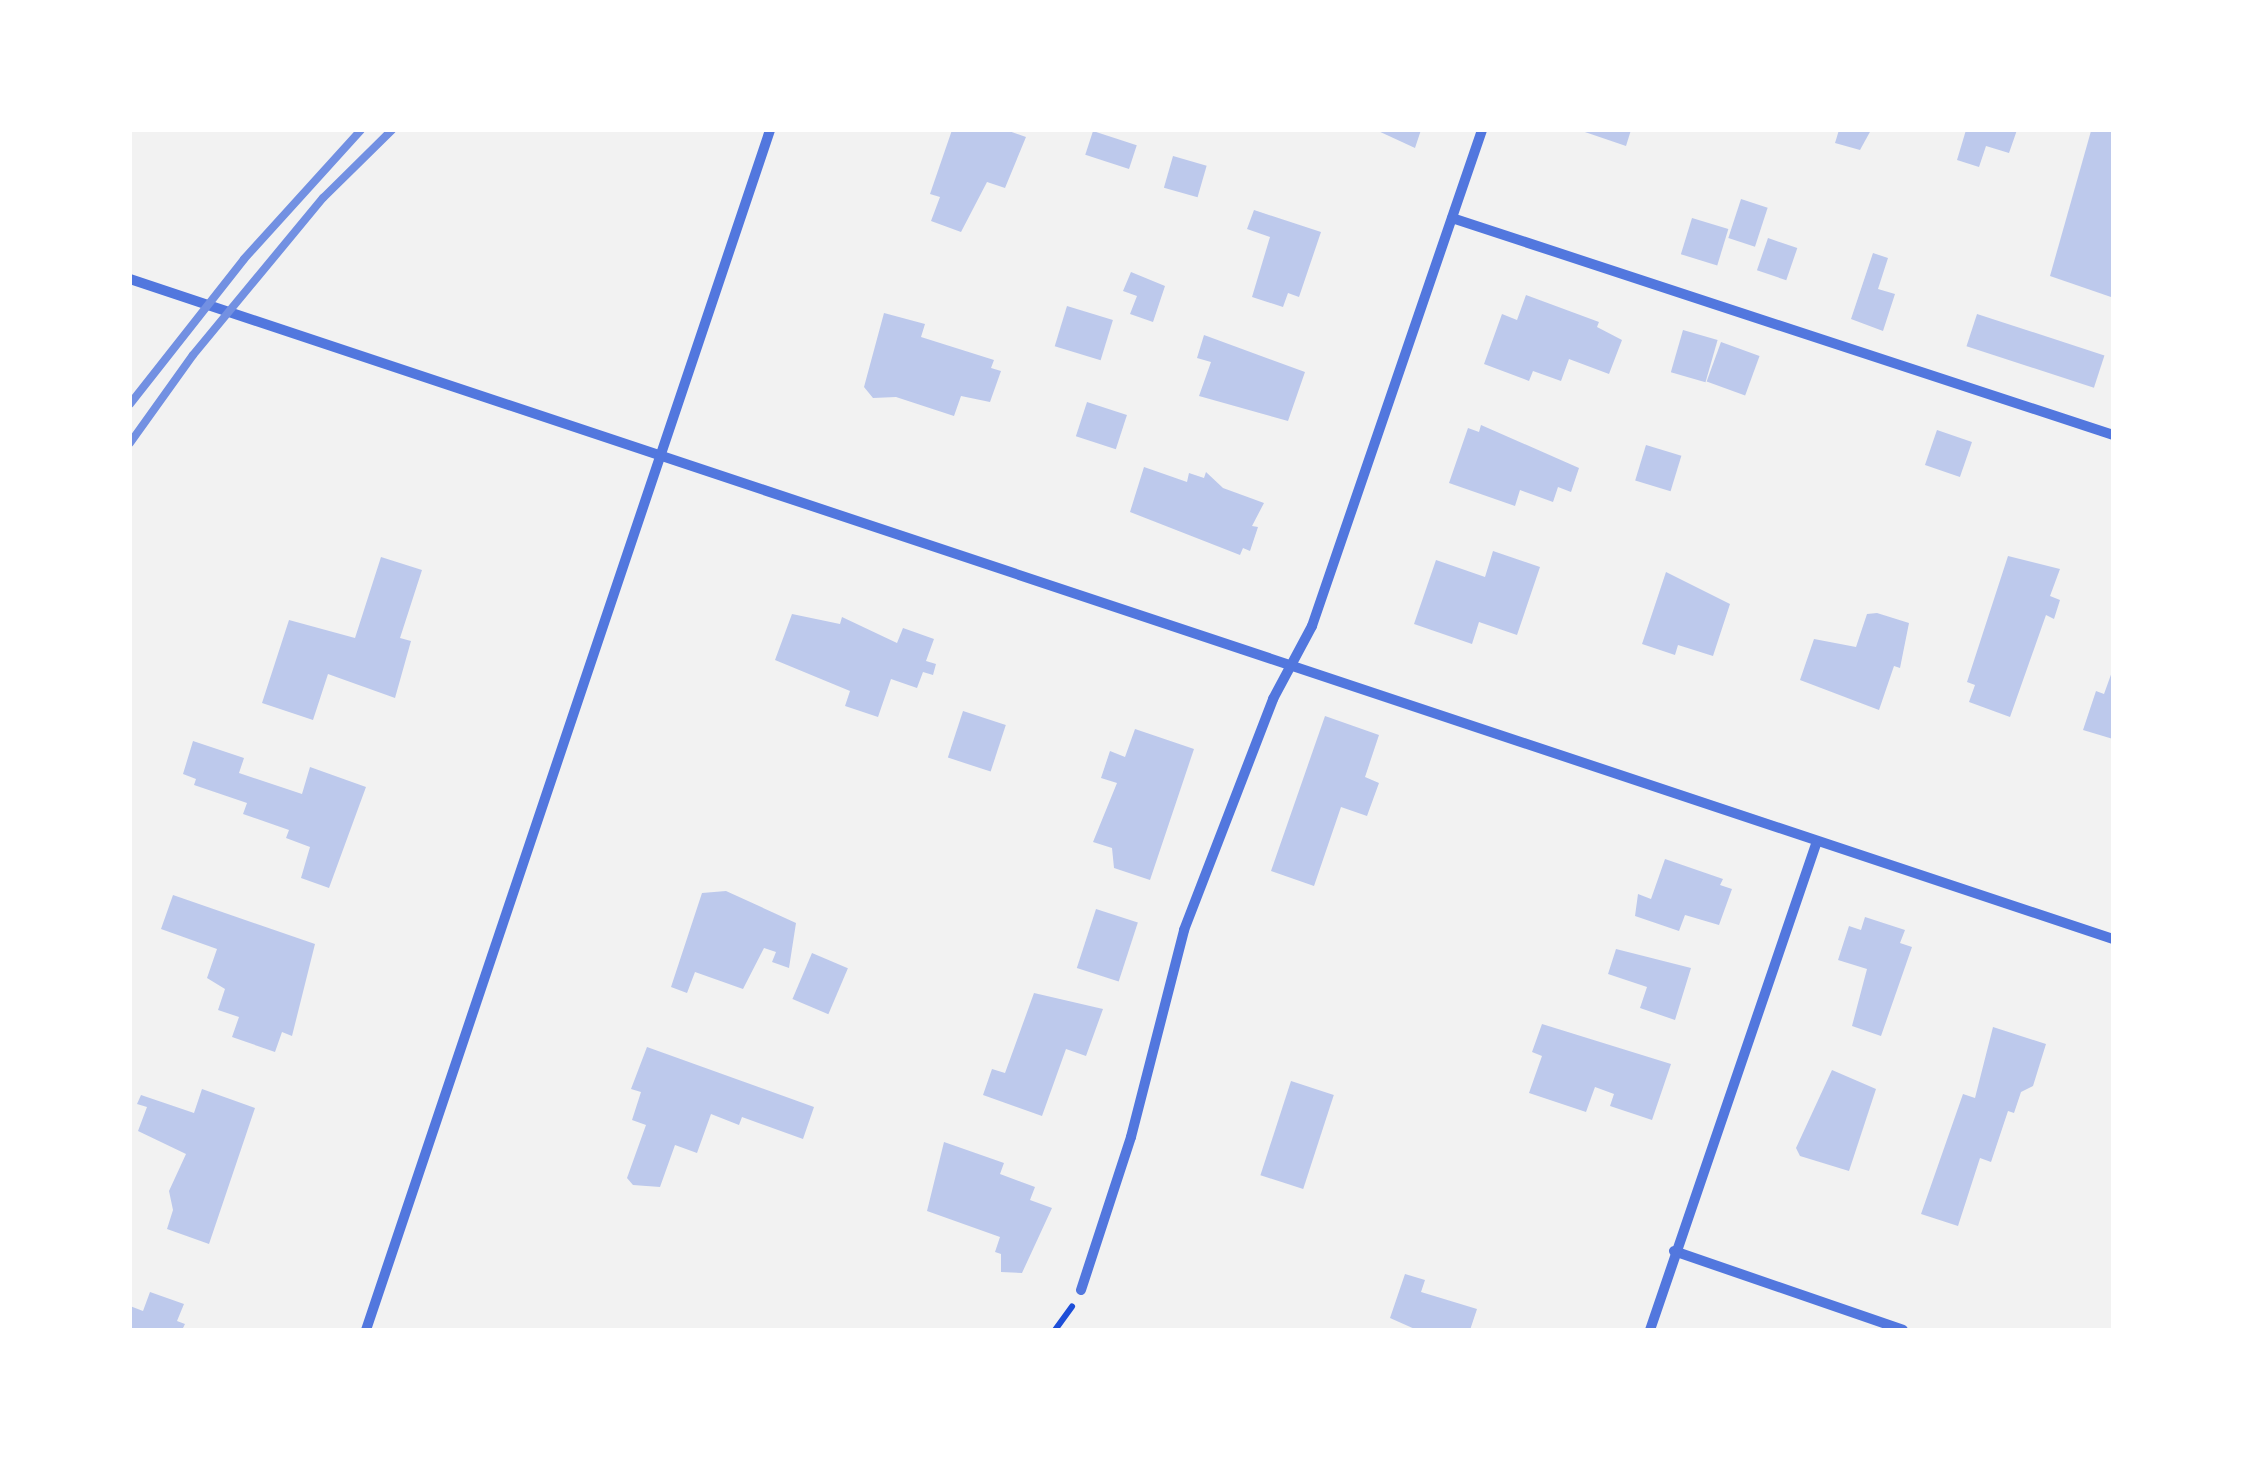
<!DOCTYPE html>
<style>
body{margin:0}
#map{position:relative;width:2243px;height:1460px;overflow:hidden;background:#f2f2f2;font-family:"Space Grotesk",sans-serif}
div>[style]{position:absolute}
.building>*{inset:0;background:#bdc9ec;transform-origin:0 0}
.path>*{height:6px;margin:-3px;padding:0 3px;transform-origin:3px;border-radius:3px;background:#1d4ed8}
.minor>*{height:10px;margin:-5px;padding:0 5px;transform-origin:5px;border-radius:5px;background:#5277de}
.rail>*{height:8px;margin:-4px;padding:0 4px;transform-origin:4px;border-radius:4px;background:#7290e2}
span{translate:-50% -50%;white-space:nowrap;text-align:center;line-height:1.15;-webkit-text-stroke:10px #fff;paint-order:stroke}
.frame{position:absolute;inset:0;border:132px solid #fff;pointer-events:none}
</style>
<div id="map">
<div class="building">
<div style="clip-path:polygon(952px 130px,1006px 130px,1026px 137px,1005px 188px,987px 182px,961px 232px,931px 221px,940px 197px,930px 194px)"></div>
<div style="clip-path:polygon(1376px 130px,1421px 130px,1415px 148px)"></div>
<div style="clip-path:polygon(1579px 130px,1631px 130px,1626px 146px)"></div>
<div style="clip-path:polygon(1839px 130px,1871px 130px,1860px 150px,1835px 143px)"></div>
<div style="clip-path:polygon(1966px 130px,2017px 130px,2009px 153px,1986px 146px,1979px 167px,1957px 160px)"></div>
<div style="clip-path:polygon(2098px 130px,2113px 130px,2111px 297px,2050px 276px,2091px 131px)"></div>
<div style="left:1093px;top:131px;width:46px;height:25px;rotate:18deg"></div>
<div style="left:1173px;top:156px;width:35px;height:33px;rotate:16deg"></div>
<div style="left:1741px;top:199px;width:28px;height:41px;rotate:18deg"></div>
<div style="clip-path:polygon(1254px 210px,1321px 232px,1299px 297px,1288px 293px,1283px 307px,1252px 297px,1270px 237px,1247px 229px)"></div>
<div style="left:1692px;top:218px;width:38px;height:38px;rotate:17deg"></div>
<div style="left:1768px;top:238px;width:31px;height:34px;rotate:19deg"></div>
<div style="clip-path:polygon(1873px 253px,1888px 258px,1878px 289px,1895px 294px,1883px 331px,1851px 319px)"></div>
<div style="clip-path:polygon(1131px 272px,1165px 286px,1153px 322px,1130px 314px,1137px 296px,1123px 291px)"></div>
<div style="clip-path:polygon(1526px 295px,1599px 322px,1597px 327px,1622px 340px,1609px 374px,1569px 359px,1561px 381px,1533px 371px,1529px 381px,1484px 364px,1502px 314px,1517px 320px)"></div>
<div style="left:1067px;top:306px;width:48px;height:42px;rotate:17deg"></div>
<div style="clip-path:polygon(884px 313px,925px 324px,921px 337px,994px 360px,991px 368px,1001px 371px,990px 402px,961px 396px,954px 416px,896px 397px,873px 398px,864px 387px)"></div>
<div style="left:1977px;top:314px;width:134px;height:34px;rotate:18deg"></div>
<div style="left:1683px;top:330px;width:36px;height:44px;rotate:16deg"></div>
<div style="clip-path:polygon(1204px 335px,1305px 372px,1288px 421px,1199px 396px,1211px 362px,1197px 358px)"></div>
<div style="left:1721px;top:342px;width:41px;height:42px;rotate:20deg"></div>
<div style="left:1087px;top:402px;width:42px;height:36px;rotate:18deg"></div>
<div style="clip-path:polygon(1481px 425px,1579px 468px,1571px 492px,1558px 487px,1553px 502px,1520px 490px,1515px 506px,1449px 483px,1468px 428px,1479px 432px)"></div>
<div style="left:1937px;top:430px;width:37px;height:37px;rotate:19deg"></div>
<div style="left:1646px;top:445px;width:37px;height:37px;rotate:17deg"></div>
<div style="clip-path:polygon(1144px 467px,1187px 482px,1189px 473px,1204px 478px,1206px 472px,1223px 488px,1264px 503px,1252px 526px,1258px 527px,1250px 551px,1243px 548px,1240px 555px,1130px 512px)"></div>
<div style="clip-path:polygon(1493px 551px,1540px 567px,1517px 635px,1479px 622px,1472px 644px,1414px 624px,1436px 560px,1485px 577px)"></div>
<div style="clip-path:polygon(2008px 556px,2060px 569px,2050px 596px,2060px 600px,2054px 619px,2046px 615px,2010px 717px,1969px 702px,1975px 685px,1967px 682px)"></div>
<div style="clip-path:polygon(381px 557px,422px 570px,400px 638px,411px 641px,395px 698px,328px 674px,313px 720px,262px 703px,289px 620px,355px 638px)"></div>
<div style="clip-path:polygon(1666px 572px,1730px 604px,1713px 656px,1678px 645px,1675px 655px,1642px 644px)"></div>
<div style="clip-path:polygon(1877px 613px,1909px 623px,1900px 668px,1894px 666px,1879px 710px,1800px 680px,1814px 639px,1856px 647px,1867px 614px)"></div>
<div style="clip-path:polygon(792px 614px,840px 624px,842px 617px,897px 643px,903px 628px,934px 639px,926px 661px,936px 664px,933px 675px,923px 672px,917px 688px,891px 679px,878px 717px,845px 706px,850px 691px,775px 660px)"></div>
<div style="clip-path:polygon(2113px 669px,2113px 739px,2083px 730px,2096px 691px,2104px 694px)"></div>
<div style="left:963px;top:711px;width:45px;height:49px;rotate:18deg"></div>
<div style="clip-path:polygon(1325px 716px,1379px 735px,1365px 777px,1379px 783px,1367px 816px,1341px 807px,1314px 886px,1271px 871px)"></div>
<div style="clip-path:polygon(1135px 729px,1194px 749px,1150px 880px,1114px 868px,1112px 848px,1093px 842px,1117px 783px,1101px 778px,1110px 751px,1125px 757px)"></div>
<div style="clip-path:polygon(193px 741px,244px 758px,239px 773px,302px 794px,310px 767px,366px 787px,329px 888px,301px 878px,310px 847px,286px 838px,289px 830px,243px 814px,247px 803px,194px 785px,196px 779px,183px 774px)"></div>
<div style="clip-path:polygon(1665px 859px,1723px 879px,1720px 885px,1732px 889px,1719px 925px,1685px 915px,1679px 931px,1635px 916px,1638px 894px,1651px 899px)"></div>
<div style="clip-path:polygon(726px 891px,796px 923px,789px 968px,772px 962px,776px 952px,764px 948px,743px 989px,695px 972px,687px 993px,671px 987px,702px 893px)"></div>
<div style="clip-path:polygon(173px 895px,315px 944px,292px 1036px,282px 1032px,275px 1052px,232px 1037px,239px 1017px,218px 1010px,225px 989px,207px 978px,217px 949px,161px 929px)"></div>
<div style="left:1096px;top:909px;width:44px;height:62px;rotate:18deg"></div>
<div style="clip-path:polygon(1865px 917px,1905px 930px,1900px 943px,1912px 947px,1881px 1036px,1852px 1026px,1867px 969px,1838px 960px,1849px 926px,1861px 930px)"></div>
<div style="clip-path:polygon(1616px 949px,1691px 968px,1675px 1020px,1640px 1008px,1647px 987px,1608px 974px)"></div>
<div style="left:812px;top:953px;width:39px;height:50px;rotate:23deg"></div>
<div style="clip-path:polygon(1034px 993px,1103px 1009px,1086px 1056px,1066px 1049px,1042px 1116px,983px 1095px,992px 1069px,1005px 1073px)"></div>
<div style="clip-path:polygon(1542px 1024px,1671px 1064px,1652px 1120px,1610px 1106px,1614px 1094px,1595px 1087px,1586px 1112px,1529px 1093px,1542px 1056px,1532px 1052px)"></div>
<div style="clip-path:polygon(1993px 1027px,2046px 1044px,2033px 1086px,2021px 1092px,2014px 1113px,2008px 1111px,1991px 1162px,1980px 1158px,1958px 1226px,1921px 1214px,1963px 1094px,1975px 1098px)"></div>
<div style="clip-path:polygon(647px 1047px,814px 1107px,803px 1139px,742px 1117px,739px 1125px,711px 1114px,697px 1153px,675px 1145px,660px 1187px,633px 1185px,627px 1178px,646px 1125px,632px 1120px,641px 1092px,631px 1089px)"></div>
<div style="clip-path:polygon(1832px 1070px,1876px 1089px,1849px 1171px,1800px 1156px,1796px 1148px)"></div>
<div style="left:1291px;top:1081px;width:45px;height:99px;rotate:18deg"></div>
<div style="clip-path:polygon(202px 1089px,255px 1108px,209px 1244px,167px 1229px,173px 1210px,169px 1191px,186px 1154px,138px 1131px,147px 1107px,137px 1104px,141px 1095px,194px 1113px)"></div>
<div style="clip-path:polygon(944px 1142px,1004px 1163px,1000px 1174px,1035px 1187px,1030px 1200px,1052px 1208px,1022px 1273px,1001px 1272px,1001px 1254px,995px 1252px,1000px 1237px,927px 1211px)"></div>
<div style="clip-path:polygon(1405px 1274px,1425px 1280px,1421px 1292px,1477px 1309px,1470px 1330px,1417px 1330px,1390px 1318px)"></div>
<div style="clip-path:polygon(150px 1292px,184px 1304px,177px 1321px,185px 1324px,182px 1330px,130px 1330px,130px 1306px,143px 1311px)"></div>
</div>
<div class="path">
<div style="left:1055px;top:1330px;width:29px;rotate:-54deg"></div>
</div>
<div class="minor">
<div style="left:1452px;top:218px;width:696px;rotate:18.17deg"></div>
<div style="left:130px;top:279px;width:2090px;rotate:18.41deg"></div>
<div style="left:1674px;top:1251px;width:242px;rotate:19deg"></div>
<div style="left:1081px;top:1290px;width:161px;rotate:-71.9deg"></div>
<div style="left:1131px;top:1137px;width:214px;rotate:-75.6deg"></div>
<div style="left:1184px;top:930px;width:248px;rotate:-68.9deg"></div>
<div style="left:1273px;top:699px;width:83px;rotate:-61.9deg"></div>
<div style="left:1312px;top:626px;width:524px;rotate:-71.08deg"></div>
<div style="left:366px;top:1330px;width:1266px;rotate:-71.39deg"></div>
<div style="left:1650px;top:1330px;width:514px;rotate:-71.14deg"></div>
</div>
<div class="rail">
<div style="left:130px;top:404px;width:184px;rotate:-51.8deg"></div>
<div style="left:244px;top:259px;width:174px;rotate:-47.8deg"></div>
<div style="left:130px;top:443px;width:108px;rotate:-54.4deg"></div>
<div style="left:193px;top:355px;width:204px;rotate:-50.4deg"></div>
<div style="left:323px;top:198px;width:97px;rotate:-44.6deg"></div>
</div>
<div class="frame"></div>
</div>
